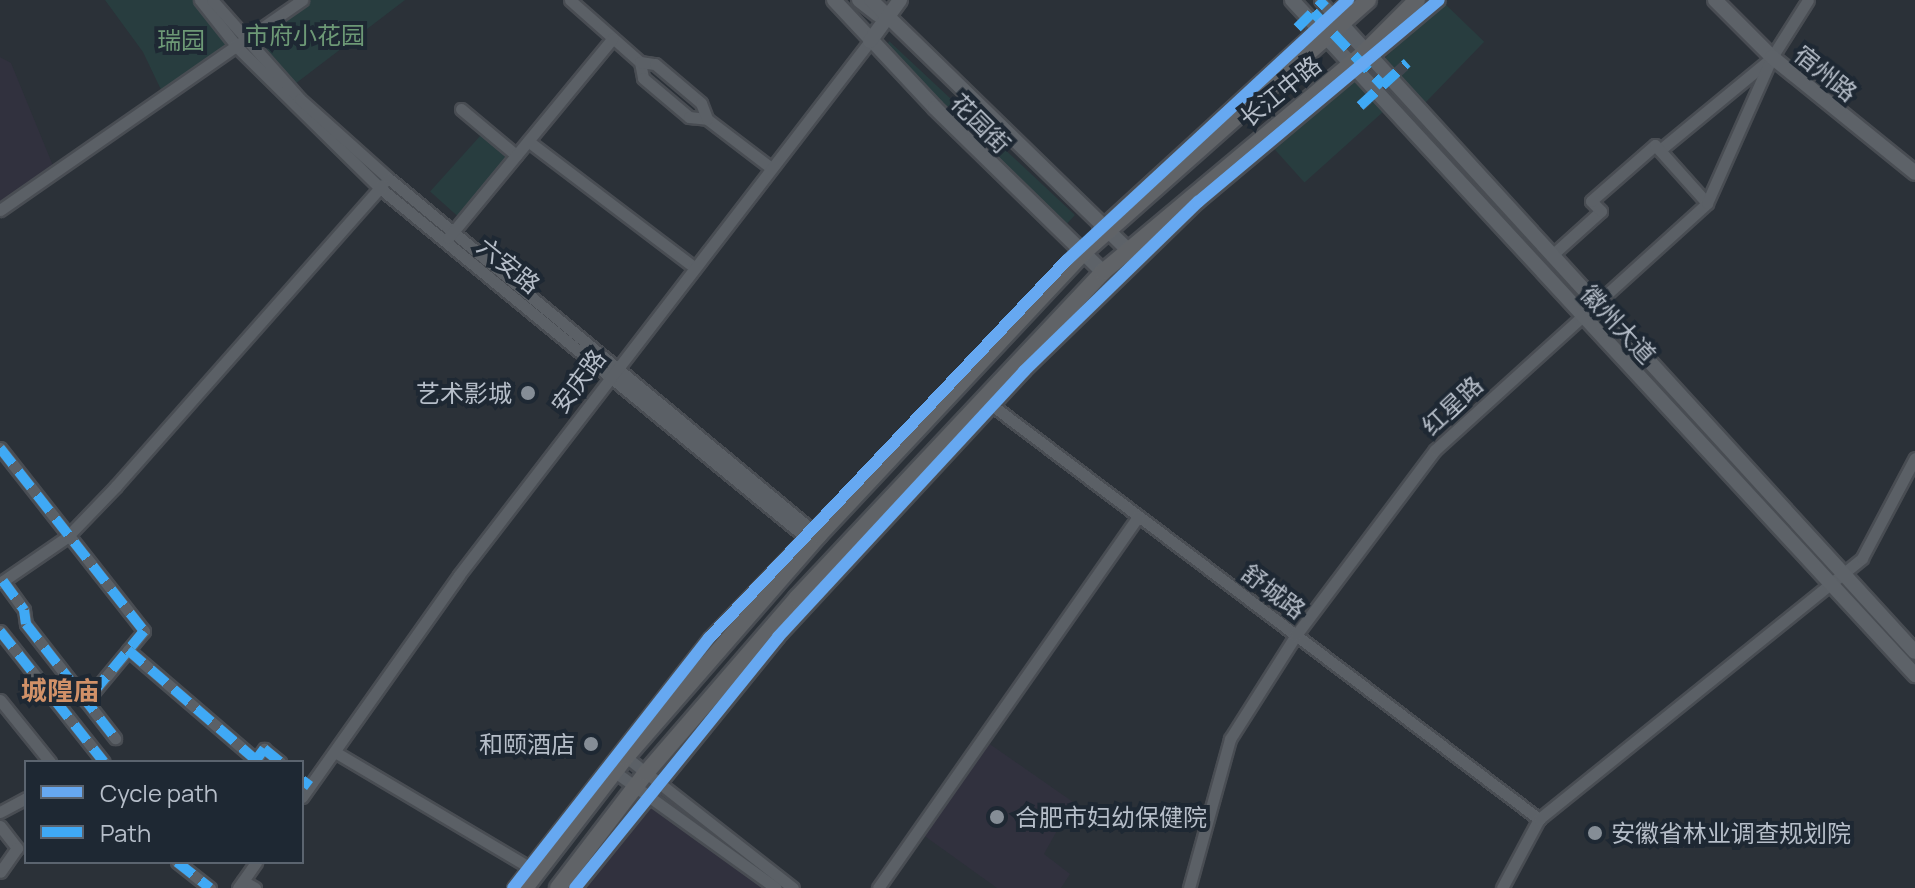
<!DOCTYPE html>
<meta charset="utf-8">
<style>
body{margin:0}
#map{position:relative;width:1915px;height:888px;overflow:hidden;background:#2b3138;font-family:Manrope,"Noto Sans SC",sans-serif}
div>[style]{position:absolute}
.medical>*{inset:0;background:#31313e}
.green>*{inset:0;background:#283d3f;transform-origin:0 0}
.minor-tunnel>*{height:11px;margin-top:-5.5px;transform-origin:0;background:repeating-linear-gradient(90deg,#40464e 0 11px,transparent 0 16.5px)}
.roads{filter:drop-shadow(2px 0 #494d53) drop-shadow(-2px 0 #494d53) drop-shadow(0 2px #494d53) drop-shadow(0 -2px #494d53)}
.minor>*{height:11px;margin:-5.5px;padding:0 5.5px;transform-origin:5.5px;border-radius:5.5px;background:#5b6066}
.major>*{height:14px;margin:-7px;padding:0 7px;transform-origin:7px;border-radius:7px;background:#5d6268}
.highway>*{height:16px;margin:-8px;padding:0 8px;transform-origin:8px;border-radius:8px;background:#606367}
.quiet>*{height:10px;margin-top:-5px;transform-origin:0;background:repeating-linear-gradient(90deg,#3fa9f5 0 20px,transparent 0 30px)}
.cycleway>*{height:12px;margin:-6px;padding:0 6px;transform-origin:6px;border-radius:6px;background:#66a8f1}
.dots>*{width:22px;height:22px;translate:-50% -50%;box-sizing:border-box;border:4px solid #1e2833;border-radius:50%}
span{translate:-50% -50%;white-space:nowrap;text-align:center;line-height:1.15;-webkit-text-stroke:8px #1e2833;paint-order:stroke}
.park-label{font-size:24px;color:#6d9976}
.street-label{font-size:24px;color:#b6bec9}
.poi-label{font-size:24px;color:#b6bec9}
.right{translate:-100% -50%;text-align:right}
.left{translate:0 -50%;text-align:left}
.neighbourhood-label{font-size:26px;color:#d19168;font-weight:700}
.legend{position:absolute;left:24px;top:760px;width:280px;height:104px;box-sizing:border-box;background:#1e2833;border:2px solid #5b646f;margin:0;padding:10px 14px;list-style:none;font-size:24px;color:#b6bec9}
.legend li{display:flex;align-items:center;gap:16px;height:40px}
.legend b{width:40px;border:2px solid #5b646f}
</style>
<div id="map">
<div class="medical">
<div style="clip-path:polygon(0 57px,11px 63px,56px 173px,0 210px)"></div>
<div style="clip-path:polygon(984px 740px,1073px 802px,1044px 854px,1070px 874px,1061px 888px,997px 888px,919px 832px)"></div>
<div style="clip-path:polygon(650px 796px,776px 888px,575px 888px)"></div>
</div>
<div class="green">
<div style="clip-path:polygon(105px 0,200px 0,238px 48px,165px 98px,143px 52px)"></div>
<div style="clip-path:polygon(302px 0,405px 0,291px 87px,247px 41px)"></div>
<div style="left:1441px;top:0;width:60px;height:90px;rotate:44deg"></div>
<div style="clip-path:polygon(889px 41px,1075px 215px,1063px 228px,885px 52px)"></div>
<div style="left:1357px;top:72px;width:47px;height:113px;rotate:48deg"></div>
<div style="left:481px;top:135px;width:36px;height:76px;rotate:42deg"></div>
</div>
<div class="minor-tunnel">
<div style="left:1313px;top:12px;width:102px;rotate:46.6deg"></div>
<div style="left:1297px;top:28px;width:23px;rotate:-43deg"></div>
<div style="left:1360px;top:106px;width:64px;rotate:-42.5deg"></div>
</div>
<div class="roads">
<div class="minor">
<div style="left:200px;top:0;width:61px;rotate:51.6deg"></div>
<div style="left:238px;top:48px;width:199px;rotate:44.6deg"></div>
<div style="left:380px;top:188px;width:555px;rotate:39.37deg"></div>
<div style="left:212px;top:0;width:132px;rotate:48.4deg"></div>
<div style="left:300px;top:99px;width:118px;rotate:41.9deg"></div>
<div style="left:388px;top:178px;width:559px;rotate:39.7deg"></div>
<div style="left:570px;top:0;width:94px;rotate:41.5deg"></div>
<div style="left:640px;top:62px;width:16px;rotate:79deg"></div>
<div style="left:643px;top:78px;width:60px;rotate:40.3deg"></div>
<div style="left:689px;top:117px;width:18px;rotate:6deg"></div>
<div style="left:707px;top:119px;width:81px;rotate:37.4deg"></div>
<div style="left:1320px;top:0;width:25px;rotate:50deg"></div>
<div style="left:640px;top:62px;width:15px;rotate:8deg"></div>
<div style="left:655px;top:64px;width:60px;rotate:40.3deg"></div>
<div style="left:701px;top:103px;width:17px;rotate:69deg"></div>
<div style="left:461px;top:109px;width:72px;rotate:39.9deg"></div>
<div style="left:528px;top:141px;width:208px;rotate:37.2deg"></div>
<div style="left:1660px;top:150px;width:141px;rotate:-39.5deg"></div>
<div style="left:0;top:210px;width:368px;rotate:-34.8deg"></div>
<div style="left:1098px;top:229px;width:339px;rotate:-42.5deg"></div>
<div style="left:448px;top:238px;width:259px;rotate:-50.5deg"></div>
<div style="left:1551px;top:256px;width:67px;rotate:-42deg"></div>
<div style="left:1601px;top:211px;width:14px;rotate:-135deg"></div>
<div style="left:1591px;top:201px;width:85px;rotate:-41.2deg"></div>
<div style="left:1655px;top:145px;width:78px;rotate:48.1deg"></div>
<div style="left:989px;top:403px;width:690px;rotate:37.1deg"></div>
<div style="left:0;top:448px;width:233px;rotate:51.8deg"></div>
<div style="left:144px;top:631px;width:91px;rotate:129.6deg"></div>
<div style="left:3px;top:581px;width:36px;rotate:54deg"></div>
<div style="left:24px;top:610px;width:14px;rotate:82deg"></div>
<div style="left:26px;top:624px;width:145px;rotate:52deg"></div>
<div style="left:0;top:583px;width:81px;rotate:-34.5deg"></div>
<div style="left:67px;top:537px;width:71px;rotate:-46.1deg"></div>
<div style="left:116px;top:486px;width:402px;rotate:-48.5deg"></div>
<div style="left:0;top:631px;width:167px;rotate:51.6deg"></div>
<div style="left:128px;top:650px;width:169px;rotate:40.7deg"></div>
<div style="left:256px;top:760px;width:14px;rotate:-54deg"></div>
<div style="left:264px;top:749px;width:21px;rotate:39deg"></div>
<div style="left:0;top:700px;width:80px;rotate:51.1deg"></div>
<div style="left:335px;top:752px;width:223px;rotate:30.7deg"></div>
<div style="left:626px;top:757px;width:212px;rotate:38.1deg"></div>
<div style="left:615px;top:772px;width:198px;rotate:35.8deg"></div>
<div style="left:302px;top:797px;width:272px;rotate:-54.7deg"></div>
<div style="left:459px;top:575px;width:674px;rotate:-52.42deg"></div>
<div style="left:0;top:812px;width:30px;rotate:-28deg"></div>
<div style="left:0;top:826px;width:28px;rotate:52deg"></div>
<div style="left:17px;top:848px;width:29px;rotate:125deg"></div>
<div style="left:177px;top:862px;width:42px;rotate:38.2deg"></div>
<div style="left:243px;top:881px;width:14px;rotate:30deg"></div>
<div style="left:238px;top:888px;width:32px;rotate:-55deg"></div>
<div style="left:513px;top:888px;width:318px;rotate:-51.9deg"></div>
<div style="left:709px;top:638px;width:183px;rotate:-46.1deg"></div>
<div style="left:575px;top:888px;width:323px;rotate:-51deg"></div>
<div style="left:778px;top:637px;width:362px;rotate:-47.2deg"></div>
<div style="left:1024px;top:371px;width:243px;rotate:-44.2deg"></div>
<div style="left:1198px;top:202px;width:314px;rotate:-40deg"></div>
<div style="left:878px;top:888px;width:454px;rotate:-55deg"></div>
<div style="left:1189px;top:888px;width:155px;rotate:-74.6deg"></div>
<div style="left:1230px;top:739px;width:123px;rotate:-57.6deg"></div>
<div style="left:1296px;top:635px;width:231px;rotate:-53.1deg"></div>
<div style="left:1435px;top:450px;width:367px;rotate:-42.2deg"></div>
<div style="left:1707px;top:203px;width:160px;rotate:-66deg"></div>
<div style="left:1772px;top:57px;width:67px;rotate:-57.7deg"></div>
<div style="left:1502px;top:888px;width:78px;rotate:-61.8deg"></div>
<div style="left:1539px;top:819px;width:415px;rotate:-38.9deg"></div>
<div style="left:1862px;top:558px;width:113px;rotate:-62.1deg"></div>
</div>
<div class="major">
<div style="left:834px;top:0;width:148px;rotate:46.9deg"></div>
<div style="left:935px;top:108px;width:235px;rotate:44.3deg"></div>
<div style="left:859px;top:0;width:24px;rotate:38deg"></div>
<div style="left:871px;top:0;width:356px;rotate:44.2deg"></div>
<div style="left:1292px;top:0;width:919px;rotate:47.29deg"></div>
<div style="left:1715px;top:0;width:81px;rotate:45deg"></div>
<div style="left:1772px;top:57px;width:184px;rotate:39deg"></div>
<div style="left:1342px;top:25px;width:849px;rotate:47.58deg"></div>
<div style="left:870px;top:41px;width:51px;rotate:-53.8deg"></div>
</div>
<div class="highway">
<div style="left:525px;top:888px;width:165px;rotate:-52.4deg"></div>
<div style="left:626px;top:757px;width:294px;rotate:-49deg"></div>
<div style="left:819px;top:535px;width:386px;rotate:-46.9deg"></div>
<div style="left:1083px;top:253px;width:381px;rotate:-41.6deg"></div>
<div style="left:558px;top:888px;width:145px;rotate:-52.6deg"></div>
<div style="left:646px;top:773px;width:231px;rotate:-49.2deg"></div>
<div style="left:797px;top:598px;width:447px;rotate:-46.8deg"></div>
<div style="left:1103px;top:272px;width:344px;rotate:-40deg"></div>
<div style="left:1366px;top:51px;width:72px;rotate:-45deg"></div>
</div>
</div>
<div class="quiet">
<div style="left:1313px;top:12px;width:102px;rotate:46.6deg"></div>
<div style="left:1297px;top:28px;width:40px;rotate:-45deg"></div>
<div style="left:1360px;top:106px;width:64px;rotate:-42.5deg"></div>
<div style="left:0;top:448px;width:233px;rotate:51.8deg"></div>
<div style="left:144px;top:631px;width:91px;rotate:129.6deg"></div>
<div style="left:3px;top:581px;width:36px;rotate:54deg"></div>
<div style="left:24px;top:610px;width:14px;rotate:82deg"></div>
<div style="left:26px;top:624px;width:145px;rotate:52deg"></div>
<div style="left:0;top:631px;width:167px;rotate:51.6deg"></div>
<div style="left:128px;top:650px;width:169px;rotate:40.7deg"></div>
<div style="left:256px;top:760px;width:14px;rotate:-54deg"></div>
<div style="left:264px;top:749px;width:21px;rotate:39deg"></div>
<div style="left:302px;top:780px;width:10px;rotate:37deg"></div>
<div style="left:177px;top:862px;width:42px;rotate:38.2deg"></div>
</div>
<div class="cycleway">
<div style="left:513px;top:888px;width:318px;rotate:-51.9deg"></div>
<div style="left:709px;top:638px;width:521px;rotate:-46.56deg"></div>
<div style="left:1067px;top:260px;width:383px;rotate:-42.8deg"></div>
<div style="left:575px;top:888px;width:323px;rotate:-51deg"></div>
<div style="left:778px;top:637px;width:362px;rotate:-47.2deg"></div>
<div style="left:1024px;top:371px;width:243px;rotate:-44.2deg"></div>
<div style="left:1198px;top:202px;width:314px;rotate:-40deg"></div>
</div>
<div class="dots">
<div style="left:528px;top:393px;background:#858d96"></div>
<div style="left:591px;top:744px;background:#858d96"></div>
<div style="left:997px;top:817px;background:#858d96"></div>
<div style="left:1595px;top:833px;background:#858d96"></div>
</div>
<div class="park-label">
<span style="left:305px;top:35px">市府小花园</span>
<span style="left:181px;top:40px">瑞园</span>
</div>
<div class="street-label">
<span style="left:1826px;top:73px;rotate:39deg">宿州路</span>
<span style="left:1280px;top:91px;rotate:-39deg">长江中路</span>
<span style="left:981px;top:123px;rotate:45deg">花园街</span>
<span style="left:509px;top:265px;rotate:39deg">六安路</span>
<span style="left:1619px;top:324px;rotate:47deg">徽州大道</span>
<span style="left:578px;top:381px;rotate:-53deg">安庆路</span>
<span style="left:1452px;top:405px;rotate:-43deg">红星路</span>
<span style="left:1274px;top:591px;rotate:37deg">舒城路</span>
</div>
<div class="poi-label">
<span class="right" style="left:512px;top:393px">艺术影城</span>
<span class="right" style="left:575px;top:744px">和颐酒店</span>
<span class="left" style="left:1015px;top:817px">合肥市妇幼保健院</span>
<span class="left" style="left:1611px;top:833px">安徽省林业调查规划院</span>
</div>
<div class="neighbourhood-label">
<span style="left:60px;top:691px">城隍庙</span>
</div>
<ul class="legend">
<li><b style="height:10px;background:#66a8f1"></b>Cycle path</li>
<li><b style="height:10px;background:#3fa9f5"></b>Path</li>
</ul>
</div>
